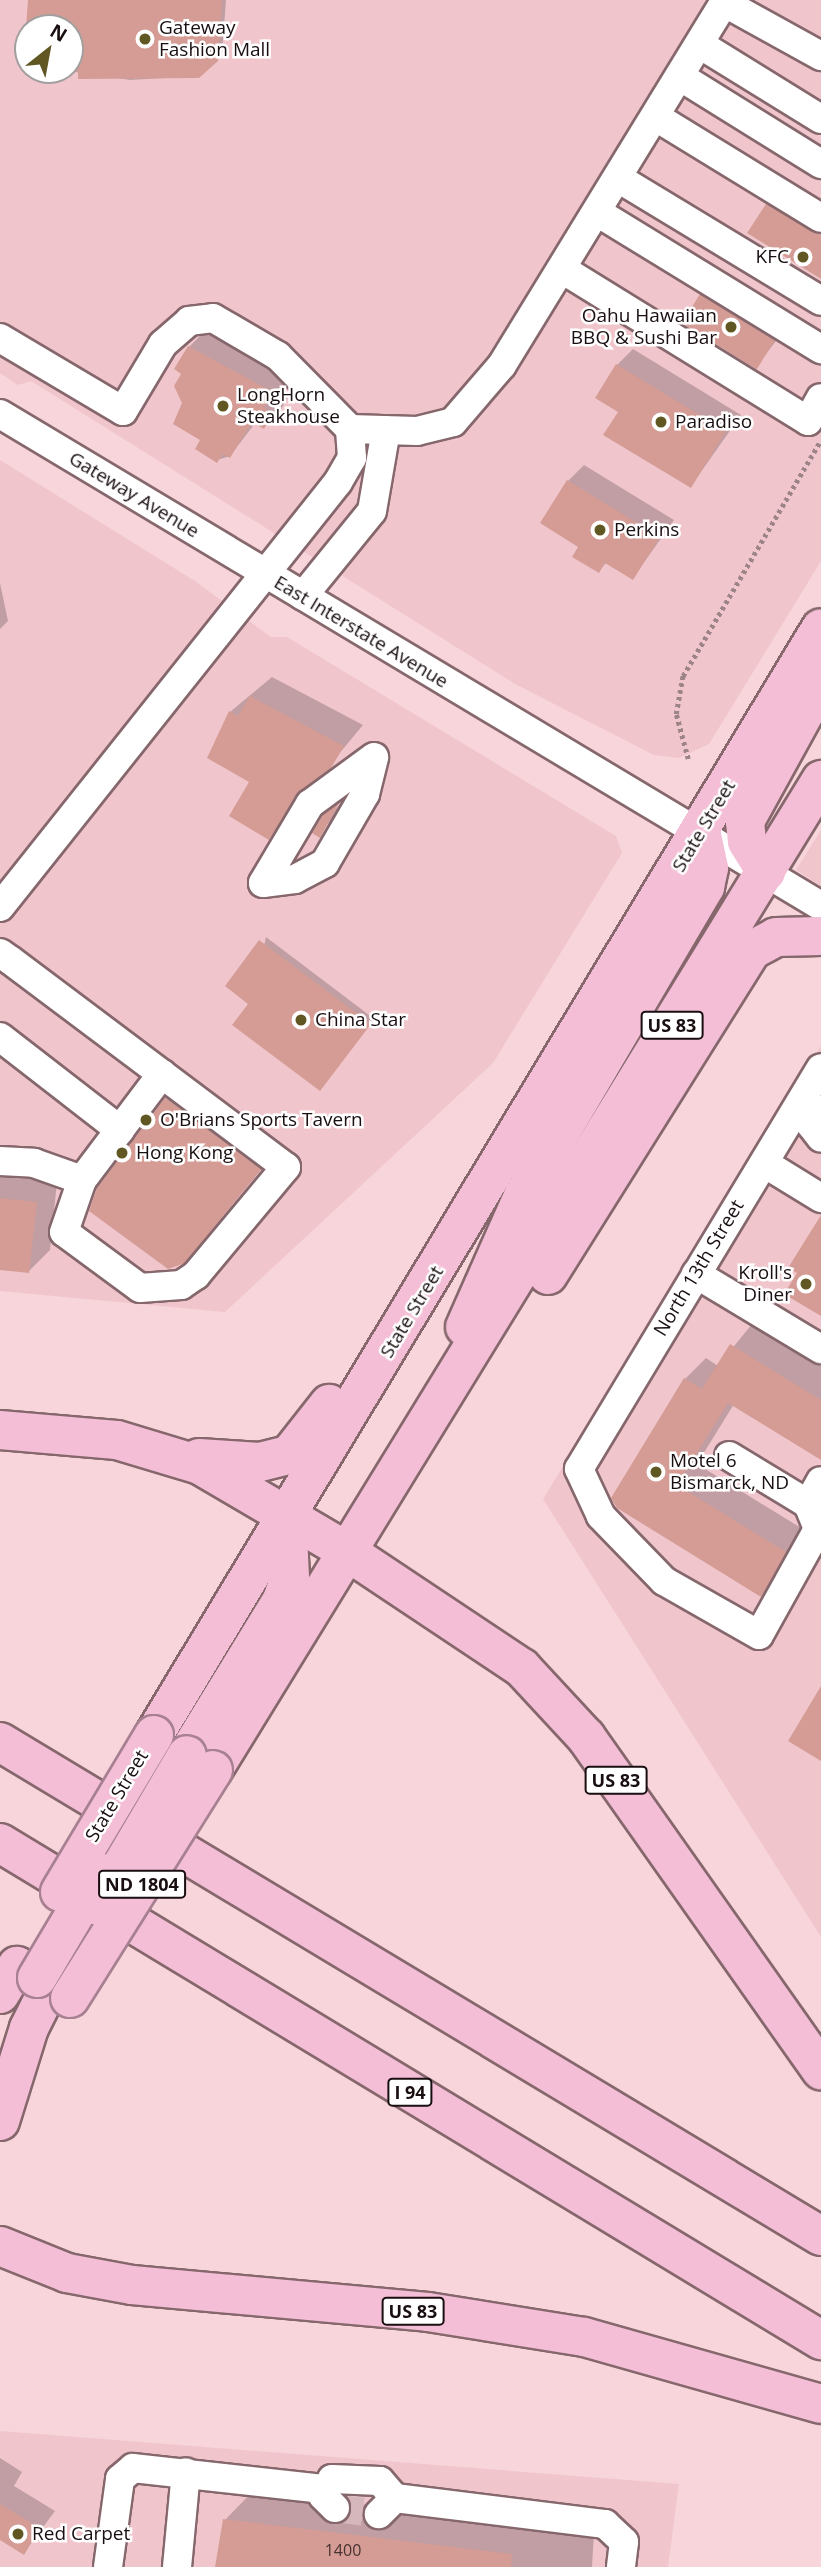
<!DOCTYPE html>
<style>
body{margin:0}
#map{position:relative;width:821px;height:2567px;overflow:hidden;background:#f7d5da;font-family:"Open Sans",sans-serif}
div>[style]{position:absolute}
.built>*{inset:0;background:#f0c6cc}
.shadow>*{inset:0;background:#0003}
.building>*{inset:0;background:#d49c95;transform-origin:0 0}
.minor-tunnel>*{height:28px;margin-top:-14px;transform-origin:0;background:repeating-linear-gradient(90deg,#d6b7bc 0 28px,transparent 0 42px)}
.path>*{height:4.5px;margin-top:-2.25px;transform-origin:0;background:repeating-linear-gradient(90deg,#9d8488 0 3.5px,transparent 0 7px)}
.roads{filter:drop-shadow(2px 0 #85676c) drop-shadow(-2px 0 #85676c) drop-shadow(0 2px #85676c) drop-shadow(0 -2px #85676c)}
.minor>*{height:28px;margin:-14px;padding:0 14px;transform-origin:14px;border-radius:14px;background:#fff}
.highway>*{height:38px;margin:-19px;padding:0 19px;transform-origin:19px;border-radius:19px;background:#f3bed6}
.bridges{filter:drop-shadow(2px 0 #a78091) drop-shadow(-2px 0 #a78091) drop-shadow(0 2px #a78091) drop-shadow(0 -2px #a78091)}
.highway-bridge>*{height:38px;margin:-19px;padding:0 19px;transform-origin:19px;border-radius:19px;background:#f3bed6}
.dots>*{width:19px;height:19px;translate:-50% -50%;box-sizing:border-box;border:4px solid #fff;border-radius:50%}
span{translate:-50% -50%;white-space:nowrap;text-align:center;line-height:1.15;-webkit-text-stroke:5px #fff;paint-order:stroke}
.number-label{font-size:16px;color:#483231}
.number-label span{-webkit-text-stroke-width:0}
.shield-label span{padding:2px 5px;background:#fff;border:2px solid;border-radius:5px;-webkit-text-stroke-width:0}
.shield-label{font-size:18px;color:#190e10;font-weight:700}
.poi-label{font-size:19px;color:#190e10}
.left{translate:0 -50%;text-align:left}
.right{translate:-100% -50%;text-align:right}
.street-label{font-size:19px;color:#190e10}
.north{position:absolute;left:14px;top:14px;width:70px;height:70px;box-sizing:border-box;background:#fff;border:2px solid #a39f9f;border-radius:50%;rotate:31deg;font-size:19px;font-weight:700;line-height:28px;text-align:center;color:#190e10}
.north::after{content:'';display:block;margin:auto;width:24px;height:32px;background:#615723;clip-path:polygon(50% 0,100% 100%,50% 72%,0 100%)}
</style>
<div id="map">
<div class="built">
<div style="clip-path:polygon(evenodd,0 0,821px 0,821px 561px,709px 744px,679px 758px,654px 755px,515px 684px,31px 381px,18px 385px,0 373px,0 0,28px 28px,70px 28px,70px 70px,28px 70px,28px 28px)"></div>
<div style="clip-path:polygon(0 460px,195px 581px,271px 637px,287px 637px,616px 836px,622px 853px,493px 1063px,225px 1312px,0 1291px)"></div>
<div style="clip-path:polygon(821px 830px,821px 886px,796px 870px)"></div>
<div style="clip-path:polygon(821px 1046px,821px 1937px,543px 1499px)"></div>
<div style="clip-path:polygon(0 2431px,679px 2484px,668px 2567px,0 2567px)"></div>
</div>
<div class="shadow">
<div style="clip-path:polygon(29px 0,226px 0,222px 54px,198px 76px,130px 80px,62px 70px,70px 70px,70px 28px,28px 28px,28px 51px,26px 49px)"></div>
<div style="clip-path:polygon(783px 189px,821px 211px,821px 277px,767px 205px)"></div>
<div style="clip-path:polygon(717px 280px,789px 324px,756px 367px,701px 295px)"></div>
<div style="clip-path:polygon(205px 331px,288px 376px,279px 391px,288px 397px,280px 411px,264px 427px,256px 422px,230px 456px,217px 460px,183px 412px,189px 347px)"></div>
<div style="clip-path:polygon(633px 349px,741px 415px,691px 486px,620px 411px,617px 365px)"></div>
<div style="clip-path:polygon(584px 465px,674px 520px,633px 578px,607px 562px,598px 571px,581px 546px,568px 481px)"></div>
<div style="clip-path:polygon(0 583px,8px 621px,0 629px)"></div>
<div style="clip-path:polygon(272px 677px,363px 725px,269px 838px,230px 712px)"></div>
<div style="clip-path:polygon(355px 789px,340px 815px,315px 833px,340px 804px)"></div>
<div style="clip-path:polygon(266px 937px,373px 1018px,322px 1086px,251px 1004px)"></div>
<div style="clip-path:polygon(182px 1083px,276px 1152px,184px 1261px,166px 1099px)"></div>
<div style="clip-path:polygon(0 1176px,57px 1182px,50px 1250px,29px 1271px,0 1268px)"></div>
<div style="clip-path:polygon(752px 1324px,821px 1366px,821px 1456px,734px 1404px,697px 1464px,806px 1531px,782px 1574px,761px 1595px,618px 1507px,685px 1379px,706px 1358px,718px 1366px)"></div>
<div style="clip-path:polygon(0 2458px,22px 2472px,14px 2486px,55px 2511px,24px 2553px,0 2538px)"></div>
<div style="clip-path:polygon(253px 2491px,594px 2532px,592px 2567px,217px 2567px,225px 2520px)"></div>
</div>
<div class="building">
<div style="clip-path:polygon(28px 0,222px 0,218px 61px,199px 78px,78px 79px,78px 71px,70px 71px,70px 28px,26px 28px)"></div>
<div style="clip-path:polygon(766px 204px,821px 235px,821px 279px,747px 233px)"></div>
<div style="left:700px;top:294px;width:88px;height:34px;rotate:32deg"></div>
<div style="clip-path:polygon(188px 346px,273px 392px,264px 408px,273px 413px,264px 429px,252px 422px,230px 458px,223px 454px,217px 463px,195px 449px,200px 440px,173px 424px,182px 403px,174px 386px,181px 374px,174px 369px)"></div>
<div style="clip-path:polygon(616px 364px,726px 431px,691px 488px,603px 435px,618px 412px,595px 398px)"></div>
<div style="clip-path:polygon(567px 480px,660px 537px,633px 580px,605px 563px,599px 573px,572px 557px,578px 547px,540px 523px)"></div>
<div style="clip-path:polygon(250px 696px,344px 746px,331px 768px,296px 795px,269px 840px,229px 816px,249px 782px,207px 758px,229px 711px,238px 716px)"></div>
<div style="clip-path:polygon(339px 803px,320px 838px,312px 833px,323px 815px)"></div>
<div style="clip-path:polygon(259px 940px,371px 1024px,320px 1091px,232px 1025px,248px 1004px,225px 986px)"></div>
<div style="clip-path:polygon(165px 1098px,261px 1169px,185px 1263px,168px 1269px,89px 1211px,97px 1188px)"></div>
<div style="clip-path:polygon(0 1198px,37px 1202px,29px 1273px,0 1270px)"></div>
<div style="clip-path:polygon(821px 1215px,821px 1316px,784px 1294px,797px 1273px,788px 1268px)"></div>
<div style="clip-path:polygon(730px 1344px,821px 1400px,821px 1460px,728px 1403px,677px 1485px,786px 1552px,761px 1597px,617px 1508px,611px 1498px,684px 1378px,702px 1389px)"></div>
<div style="clip-path:polygon(821px 1686px,821px 1761px,788px 1741px)"></div>
<div style="clip-path:polygon(0 2504px,40px 2528px,24px 2555px,0 2540px)"></div>
<div style="clip-path:polygon(223px 2519px,512px 2554px,511px 2567px,215px 2567px)"></div>
</div>
<div class="minor-tunnel">
<div style="left:335px;top:2508px;width:44px;rotate:7.8deg"></div>
</div>
<div class="path">
<div style="left:688px;top:759px;width:47px;rotate:-104.9deg"></div>
<div style="left:676px;top:714px;width:39px;rotate:-80deg"></div>
<div style="left:683px;top:676px;width:270px;rotate:-59.7deg"></div>
</div>
<div class="roads">
<div class="minor">
<div style="left:725px;top:3px;width:110px;rotate:28.9deg"></div>
<div style="left:701px;top:45px;width:141px;rotate:31.7deg"></div>
<div style="left:681px;top:77px;width:165px;rotate:31.9deg"></div>
<div style="left:656px;top:117px;width:193px;rotate:31.5deg"></div>
<div style="left:618px;top:178px;width:237px;rotate:31.2deg"></div>
<div style="left:597px;top:212px;width:263px;rotate:31.5deg"></div>
<div style="left:562px;top:269px;width:289px;rotate:31.7deg"></div>
<div style="left:808px;top:421px;width:26px;rotate:-61deg"></div>
<div style="left:0;top:338px;width:143px;rotate:30.7deg"></div>
<div style="left:123px;top:411px;width:78px;rotate:-59.2deg"></div>
<div style="left:163px;top:344px;width:35px;rotate:-41deg"></div>
<div style="left:189px;top:321px;width:24px;rotate:-7deg"></div>
<div style="left:213px;top:318px;width:75px;rotate:30.3deg"></div>
<div style="left:278px;top:356px;width:103px;rotate:45.4deg"></div>
<div style="left:350px;top:429px;width:67px;rotate:1.7deg"></div>
<div style="left:417px;top:431px;width:37px;rotate:-14deg"></div>
<div style="left:453px;top:422px;width:75px;rotate:-49.3deg"></div>
<div style="left:502px;top:365px;width:428px;rotate:-58.5deg"></div>
<div style="left:0;top:414px;width:957px;rotate:30.93deg"></div>
<div style="left:303px;top:596px;width:109px;rotate:-50.9deg"></div>
<div style="left:372px;top:511px;width:82px;rotate:-80.2deg"></div>
<div style="left:263px;top:883px;width:32px;rotate:-7deg"></div>
<div style="left:295px;top:879px;width:34px;rotate:-28deg"></div>
<div style="left:325px;top:863px;width:80px;rotate:-59.9deg"></div>
<div style="left:365px;top:794px;width:38px;rotate:-76deg"></div>
<div style="left:263px;top:883px;width:92px;rotate:-59.3deg"></div>
<div style="left:310px;top:804px;width:79px;rotate:-36.3deg"></div>
<div style="left:0;top:907px;width:543px;rotate:-51.5deg"></div>
<div style="left:338px;top:482px;width:28px;rotate:-60deg"></div>
<div style="left:352px;top:458px;width:29px;rotate:-94deg"></div>
<div style="left:0;top:953px;width:12px;rotate:35deg"></div>
<div style="left:10px;top:960px;width:345px;rotate:36.9deg"></div>
<div style="left:286px;top:1167px;width:141px;rotate:129.8deg"></div>
<div style="left:196px;top:1275px;width:18px;rotate:146deg"></div>
<div style="left:181px;top:1285px;width:41px;rotate:175.8deg"></div>
<div style="left:140px;top:1288px;width:94px;rotate:-143.6deg"></div>
<div style="left:64px;top:1232px;width:55px;rotate:-70.9deg"></div>
<div style="left:82px;top:1180px;width:133px;rotate:-53deg"></div>
<div style="left:0;top:1037px;width:152px;rotate:37.8deg"></div>
<div style="left:821px;top:1110px;width:18px;rotate:124deg"></div>
<div style="left:811px;top:1125px;width:16px;rotate:52deg"></div>
<div style="left:0;top:1161px;width:34px;rotate:3deg"></div>
<div style="left:34px;top:1163px;width:51px;rotate:19.5deg"></div>
<div style="left:764px;top:1163px;width:67px;rotate:31.6deg"></div>
<div style="left:696px;top:1274px;width:146px;rotate:31deg"></div>
<div style="left:729px;top:1456px;width:92px;rotate:31.3deg"></div>
<div style="left:808px;top:1504px;width:26px;rotate:-61deg"></div>
<div style="left:808px;top:1504px;width:27px;rotate:68deg"></div>
<div style="left:818px;top:1529px;width:121px;rotate:119.1deg"></div>
<div style="left:759px;top:1635px;width:109px;rotate:-150.4deg"></div>
<div style="left:664px;top:1581px;width:91px;rotate:-134.1deg"></div>
<div style="left:601px;top:1516px;width:52px;rotate:-115.1deg"></div>
<div style="left:579px;top:1469px;width:468px;rotate:-58.9deg"></div>
<div style="left:395px;top:2498px;width:212px;rotate:7.1deg"></div>
<div style="left:605px;top:2524px;width:26px;rotate:43deg"></div>
<div style="left:624px;top:2542px;width:25px;rotate:97deg"></div>
<div style="left:335px;top:2508px;width:17px;rotate:-135deg"></div>
<div style="left:323px;top:2496px;width:19px;rotate:-62deg"></div>
<div style="left:332px;top:2479px;width:48px;rotate:2.4deg"></div>
<div style="left:380px;top:2481px;width:23px;rotate:49deg"></div>
<div style="left:395px;top:2498px;width:23px;rotate:135deg"></div>
<div style="left:108px;top:2567px;width:89px;rotate:-82.2deg"></div>
<div style="left:120px;top:2479px;width:17px;rotate:-40deg"></div>
<div style="left:133px;top:2468px;width:191px;rotate:6.3deg"></div>
<div style="left:177px;top:2567px;width:95px;rotate:-84.6deg"></div>
</div>
<div class="highway">
<div style="left:766px;top:872px;width:36px;rotate:-122deg"></div>
<div style="left:747px;top:841px;width:20px;rotate:-96deg"></div>
<div style="left:745px;top:821px;width:158px;rotate:-61.2deg"></div>
<div style="left:548px;top:1275px;width:384px;rotate:-57.9deg"></div>
<div style="left:752px;top:950px;width:27px;rotate:-28deg"></div>
<div style="left:776px;top:937px;width:45px;rotate:-1.3deg"></div>
<div style="left:465px;top:1327px;width:143px;rotate:-66.1deg"></div>
<div style="left:523px;top:1196px;width:359px;rotate:-59.5deg"></div>
<div style="left:705px;top:887px;width:19px;rotate:-78deg"></div>
<div style="left:709px;top:868px;width:38px;rotate:-102deg"></div>
<div style="left:0;top:1430px;width:117px;rotate:4.9deg"></div>
<div style="left:117px;top:1440px;width:87px;rotate:16.8deg"></div>
<div style="left:200px;top:1465px;width:172px;rotate:30.4deg"></div>
<div style="left:348px;top:1552px;width:209px;rotate:33.7deg"></div>
<div style="left:522px;top:1668px;width:94px;rotate:47.2deg"></div>
<div style="left:586px;top:1737px;width:408px;rotate:54.8deg"></div>
<div style="left:199px;top:1458px;width:61px;rotate:3.8deg"></div>
<div style="left:260px;top:1462px;width:30px;rotate:-14deg"></div>
<div style="left:289px;top:1455px;width:65px;rotate:-51.9deg"></div>
<div style="left:154px;top:1735px;width:1292px;rotate:-58.93deg"></div>
<div style="left:0;top:1742px;width:958px;rotate:31.04deg"></div>
<div style="left:187px;top:1755px;width:182px;rotate:-58.5deg"></div>
<div style="left:282px;top:1600px;width:24px;rotate:-71deg"></div>
<div style="left:290px;top:1577px;width:62px;rotate:-92.8deg"></div>
<div style="left:213px;top:1770px;width:1162px;rotate:-58.44deg"></div>
<div style="left:0;top:1843px;width:960px;rotate:31.19deg"></div>
<div style="left:0;top:1994px;width:33px;rotate:-59deg"></div>
<div style="left:0;top:2121px;width:97px;rotate:-72.7deg"></div>
<div style="left:29px;top:2028px;width:47px;rotate:-63.4deg"></div>
<div style="left:0;top:2246px;width:72px;rotate:21.9deg"></div>
<div style="left:67px;top:2273px;width:66px;rotate:10.5deg"></div>
<div style="left:132px;top:2285px;width:297px;rotate:5.2deg"></div>
<div style="left:428px;top:2312px;width:158px;rotate:9.1deg"></div>
<div style="left:584px;top:2337px;width:246px;rotate:15.8deg"></div>
</div>
</div>
<div class="bridges">
<div class="highway-bridge">
<div style="left:60px;top:1892px;width:183px;rotate:-59.1deg"></div>
<div style="left:98px;top:1906px;width:175px;rotate:-59.5deg"></div>
<div style="left:37px;top:1978px;width:123px;rotate:-59.3deg"></div>
<div style="left:70px;top:1998px;width:269px;rotate:-57.9deg"></div>
</div>
</div>
<div class="dots">
<div style="left:145px;top:39px;background:#615723"></div>
<div style="left:803px;top:257px;background:#615723"></div>
<div style="left:731px;top:327px;background:#615723"></div>
<div style="left:223px;top:406px;background:#615723"></div>
<div style="left:661px;top:422px;background:#615723"></div>
<div style="left:600px;top:530px;background:#615723"></div>
<div style="left:301px;top:1020px;background:#615723"></div>
<div style="left:146px;top:1120px;background:#615723"></div>
<div style="left:122px;top:1153px;background:#615723"></div>
<div style="left:806px;top:1284px;background:#615723"></div>
<div style="left:656px;top:1472px;background:#615723"></div>
<div style="left:18px;top:2534px;background:#615723"></div>
</div>
<div class="number-label">
<span style="left:343px;top:2550px">1400</span>
</div>
<div class="shield-label">
<span style="left:672px;top:1025px">US 83</span>
<span style="left:616px;top:1780px">US 83</span>
<span style="left:142px;top:1884px">ND 1804</span>
<span style="left:410px;top:2092px">I 94</span>
<span style="left:413px;top:2311px">US 83</span>
</div>
<div class="poi-label">
<span class="left" style="left:159px;top:39px">Gateway<br>Fashion Mall</span>
<span class="right" style="left:789px;top:257px">KFC</span>
<span class="right" style="left:717px;top:327px">Oahu Hawaiian<br>BBQ &amp; Sushi Bar</span>
<span class="left" style="left:237px;top:406px">LongHorn<br>Steakhouse</span>
<span class="left" style="left:675px;top:422px">Paradiso</span>
<span class="left" style="left:614px;top:530px">Perkins</span>
<span class="left" style="left:315px;top:1020px">China Star</span>
<span class="left" style="left:160px;top:1120px">O'Brians Sports Tavern</span>
<span class="left" style="left:136px;top:1153px">Hong Kong</span>
<span class="right" style="left:792px;top:1284px">Kroll's<br>Diner</span>
<span class="left" style="left:670px;top:1472px">Motel 6<br>Bismarck, ND</span>
<span class="left" style="left:32px;top:2534px">Red Carpet</span>
</div>
<div class="street-label">
<span style="left:134px;top:495px;rotate:31deg">Gateway Avenue</span>
<span style="left:361px;top:632px;rotate:31deg">East Interstate Avenue</span>
<span style="left:704px;top:826px;rotate:-59deg">State Street</span>
<span style="left:699px;top:1268px;rotate:-59deg">North 13th Street</span>
<span style="left:412px;top:1312px;rotate:-59deg">State Street</span>
<span style="left:117px;top:1796px;rotate:-59deg">State Street</span>
</div>
<div class="north">N</div>
</div>
